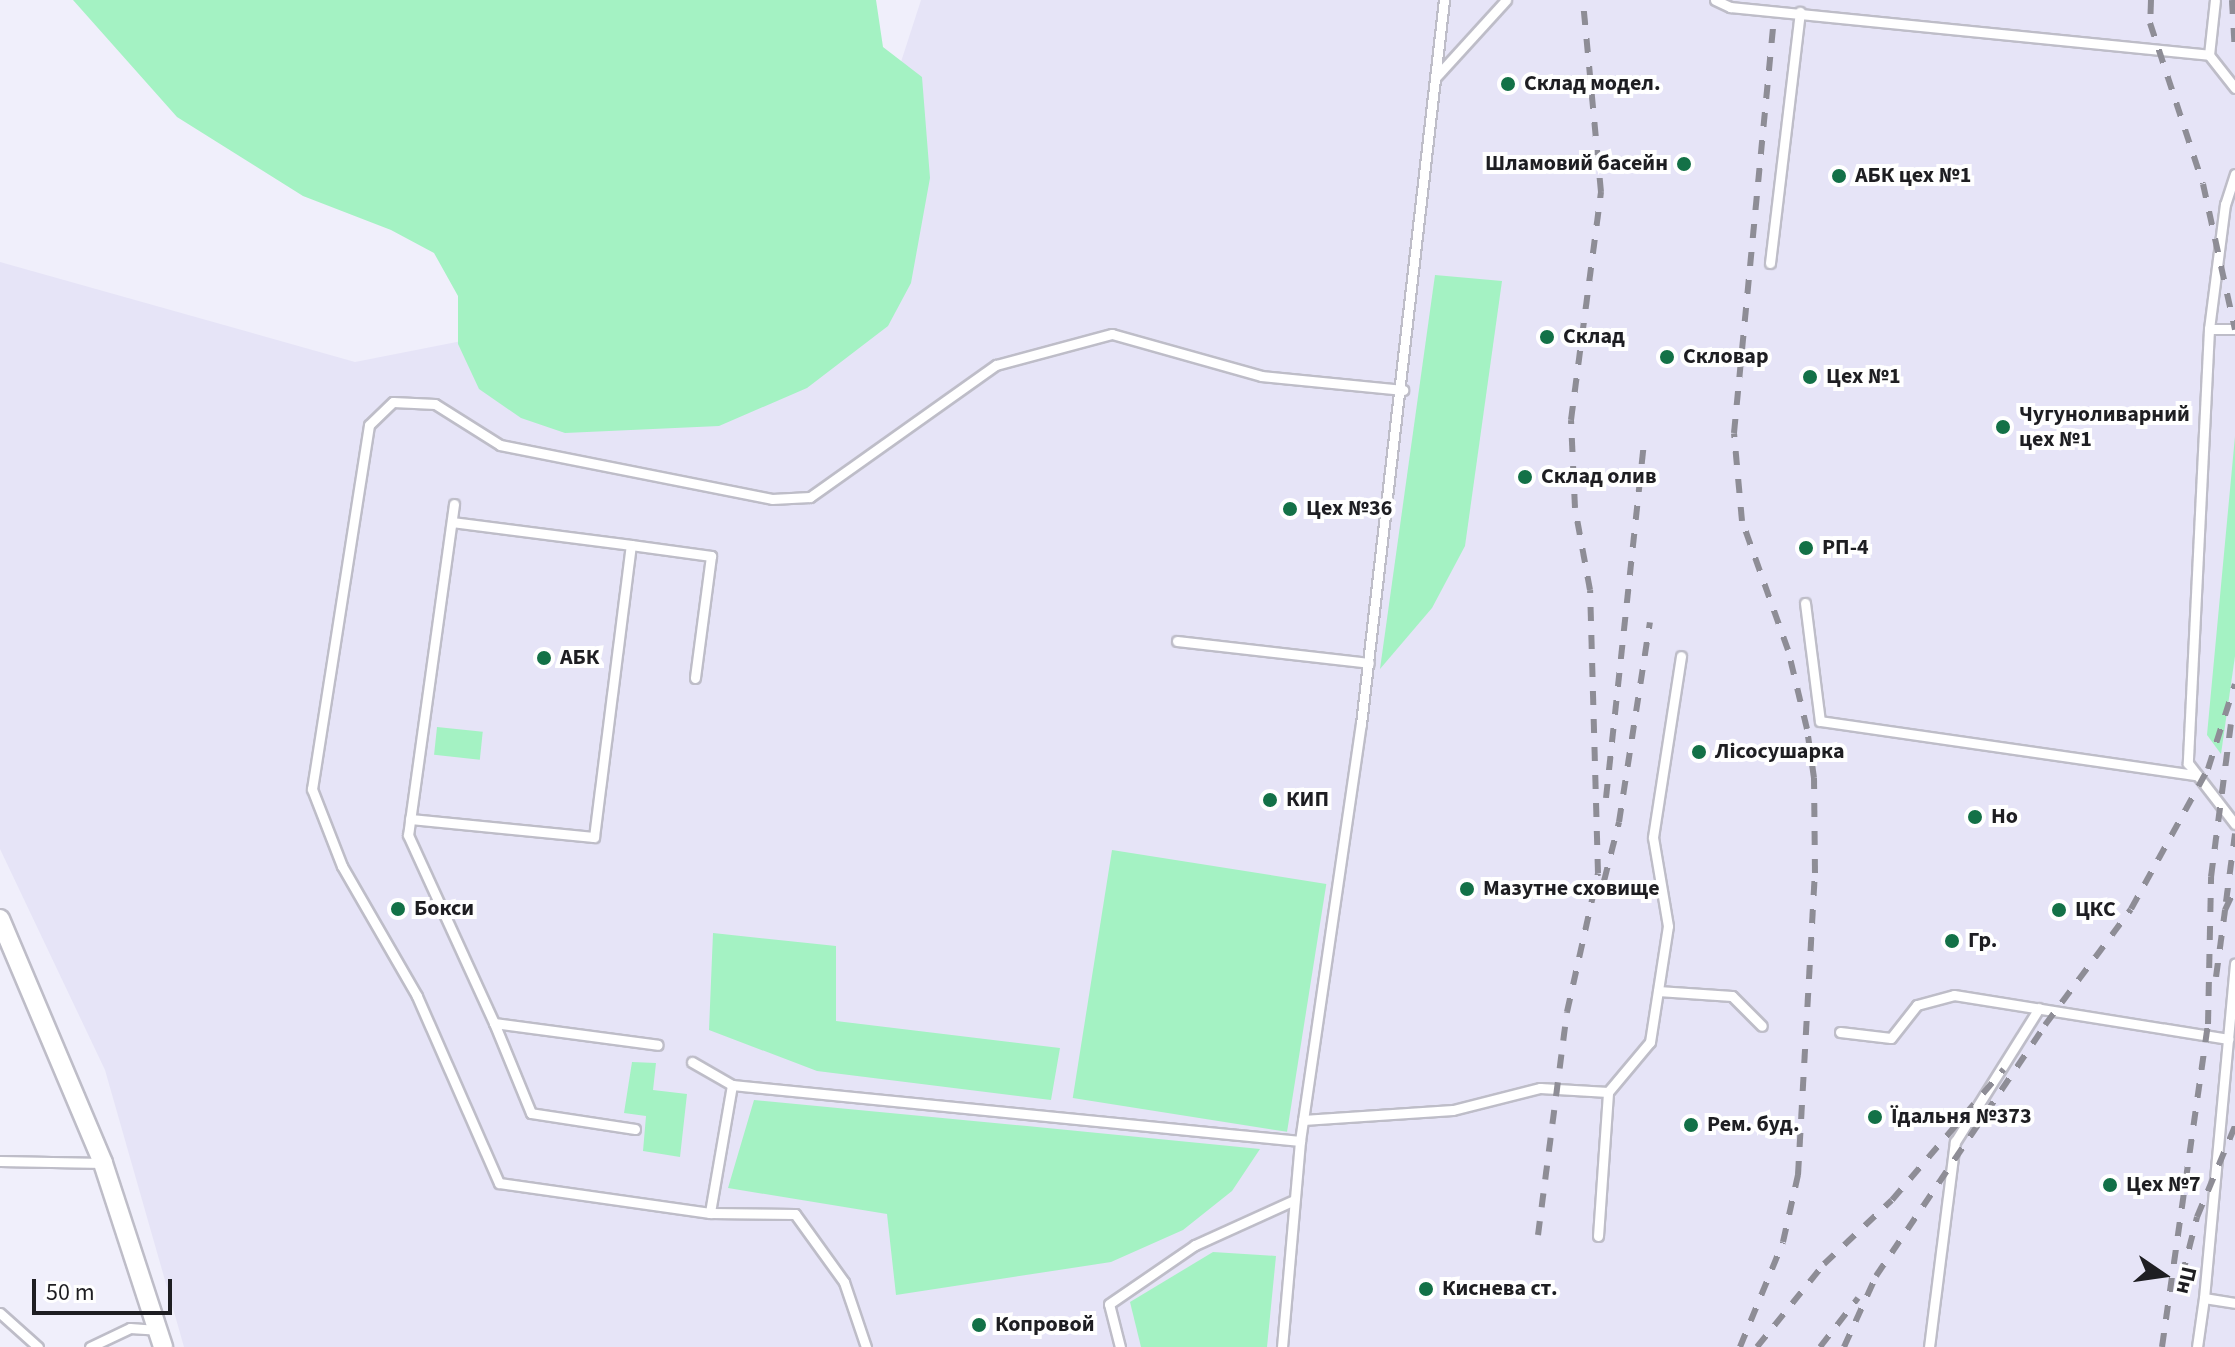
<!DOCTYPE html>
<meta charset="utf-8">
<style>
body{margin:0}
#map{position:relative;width:2235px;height:1347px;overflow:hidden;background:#f0effb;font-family:"Source Sans 3",sans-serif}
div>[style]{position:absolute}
.built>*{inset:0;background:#e6e4f7}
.green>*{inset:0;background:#a4f2c3;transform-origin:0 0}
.roads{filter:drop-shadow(2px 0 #bebdc8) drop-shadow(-2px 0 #bebdc8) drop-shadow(0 2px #bebdc8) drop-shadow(0 -2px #bebdc8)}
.service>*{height:9px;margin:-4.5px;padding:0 4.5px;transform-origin:4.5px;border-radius:4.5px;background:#fff}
.minor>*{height:18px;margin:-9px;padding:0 9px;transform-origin:9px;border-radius:9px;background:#fff}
.rail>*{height:6px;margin-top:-3px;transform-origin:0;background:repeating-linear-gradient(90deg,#8e8d96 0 14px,transparent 0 28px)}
.dots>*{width:22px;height:22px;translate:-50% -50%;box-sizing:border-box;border:4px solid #fff;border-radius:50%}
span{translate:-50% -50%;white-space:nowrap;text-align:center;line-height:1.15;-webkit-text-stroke:8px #fff;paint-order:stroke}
.poi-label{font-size:22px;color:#1e1e22;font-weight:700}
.left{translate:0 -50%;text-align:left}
.right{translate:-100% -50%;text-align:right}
.north{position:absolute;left:2123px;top:1235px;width:80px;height:80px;-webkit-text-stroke:6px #fff;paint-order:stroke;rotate:103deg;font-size:22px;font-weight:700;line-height:32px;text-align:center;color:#1e1e22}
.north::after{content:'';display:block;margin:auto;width:28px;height:36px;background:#1e1e22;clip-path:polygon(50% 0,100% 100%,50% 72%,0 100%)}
.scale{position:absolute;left:32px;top:1279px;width:140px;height:36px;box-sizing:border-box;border:4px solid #1e1e22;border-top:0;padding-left:10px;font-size:24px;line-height:28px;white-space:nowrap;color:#1e1e22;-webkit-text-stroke:6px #fff;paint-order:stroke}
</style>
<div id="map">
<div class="built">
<div style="clip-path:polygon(921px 0,2235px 0,2235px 1347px,184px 1347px,105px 1070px,0 849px,0 262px,355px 362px,705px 293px,889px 99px)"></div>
</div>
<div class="green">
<div style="clip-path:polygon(73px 0,876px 0,883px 47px,922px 77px,930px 178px,911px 283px,888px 326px,807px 388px,719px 426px,565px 433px,521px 418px,479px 389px,458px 344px,458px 296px,434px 253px,391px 230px,303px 196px,177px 117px)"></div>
<div style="clip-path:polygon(1435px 275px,1502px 281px,1465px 546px,1432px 608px,1380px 669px)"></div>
<div style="clip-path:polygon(2235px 436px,2235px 656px,2221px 754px,2207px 735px)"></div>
<div style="left:437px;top:727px;width:46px;height:28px;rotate:6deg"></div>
<div style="left:1112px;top:850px;width:217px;height:251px;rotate:9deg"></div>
<div style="clip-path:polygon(713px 933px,836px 946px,836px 1021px,1060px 1048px,1051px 1100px,817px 1071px,709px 1030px)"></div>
<div style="clip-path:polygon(632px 1062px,656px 1063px,653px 1090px,687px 1094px,680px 1157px,643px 1151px,646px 1116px,624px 1113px)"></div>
<div style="clip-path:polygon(754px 1100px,1027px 1126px,1260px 1149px,1232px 1191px,1183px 1230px,1111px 1262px,896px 1295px,887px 1214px,728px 1188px)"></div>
<div style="clip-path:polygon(1213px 1252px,1276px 1256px,1267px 1347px,1141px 1347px,1130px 1302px)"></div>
</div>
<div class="roads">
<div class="service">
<div style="left:1715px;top:0;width:17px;rotate:25deg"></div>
<div style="left:1730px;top:7px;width:481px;rotate:5.7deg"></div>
<div style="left:2209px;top:55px;width:42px;rotate:51.8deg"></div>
<div style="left:2209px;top:55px;width:55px;rotate:-83.8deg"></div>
<div style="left:1436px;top:77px;width:104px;rotate:-47.7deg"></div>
<div style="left:2235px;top:174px;width:32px;rotate:108deg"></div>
<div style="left:2225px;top:204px;width:126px;rotate:97.3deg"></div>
<div style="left:2209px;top:329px;width:435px;rotate:92.8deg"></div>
<div style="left:2188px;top:763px;width:77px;rotate:52.4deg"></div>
<div style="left:1770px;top:263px;width:253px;rotate:-83.2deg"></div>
<div style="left:2209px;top:329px;width:26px"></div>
<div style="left:454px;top:504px;width:334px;rotate:97.9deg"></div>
<div style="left:408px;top:835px;width:207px;rotate:65.4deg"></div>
<div style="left:631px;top:545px;width:81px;rotate:7.8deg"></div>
<div style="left:711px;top:556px;width:123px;rotate:97.5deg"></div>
<div style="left:1805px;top:603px;width:119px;rotate:82.8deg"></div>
<div style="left:1820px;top:721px;width:381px;rotate:8.2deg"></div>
<div style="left:1177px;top:641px;width:193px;rotate:6.5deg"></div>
<div style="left:410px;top:819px;width:185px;rotate:5.6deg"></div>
<div style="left:594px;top:837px;width:294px;rotate:-82.8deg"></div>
<div style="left:631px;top:545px;width:180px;rotate:-172.7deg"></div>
<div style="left:1658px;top:991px;width:74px;rotate:3.9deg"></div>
<div style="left:1732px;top:996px;width:42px;rotate:45deg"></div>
<div style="left:1840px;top:1032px;width:51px;rotate:6.7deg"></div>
<div style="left:1891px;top:1038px;width:42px;rotate:-51.8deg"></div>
<div style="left:1917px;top:1005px;width:38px;rotate:-15deg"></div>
<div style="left:1954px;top:995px;width:278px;rotate:9.1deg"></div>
<div style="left:692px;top:1062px;width:46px;rotate:29.9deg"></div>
<div style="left:732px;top:1085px;width:571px;rotate:5.63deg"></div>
<div style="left:732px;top:1085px;width:130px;rotate:99.8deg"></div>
<div style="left:710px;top:1213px;width:213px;rotate:-171.9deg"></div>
<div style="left:499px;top:1183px;width:204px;rotate:-113.7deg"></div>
<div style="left:417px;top:996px;width:150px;rotate:-120deg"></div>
<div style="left:342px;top:866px;width:83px;rotate:-111.3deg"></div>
<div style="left:312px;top:789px;width:368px;rotate:-81.1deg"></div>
<div style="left:369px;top:425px;width:33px;rotate:-44deg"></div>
<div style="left:393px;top:402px;width:42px;rotate:2.7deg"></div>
<div style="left:435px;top:404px;width:77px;rotate:32.2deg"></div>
<div style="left:500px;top:445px;width:277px;rotate:11.2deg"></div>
<div style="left:772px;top:499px;width:38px;rotate:-3deg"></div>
<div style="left:810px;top:497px;width:228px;rotate:-35.4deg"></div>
<div style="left:996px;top:365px;width:120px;rotate:-15deg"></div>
<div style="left:1112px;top:334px;width:155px;rotate:15.7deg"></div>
<div style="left:1261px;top:376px;width:143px;rotate:5.6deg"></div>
<div style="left:1303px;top:1120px;width:150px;rotate:-3.8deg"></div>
<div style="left:1453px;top:1110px;width:90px;rotate:-14.2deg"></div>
<div style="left:1540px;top:1088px;width:68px;rotate:3.4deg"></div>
<div style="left:635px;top:1129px;width:105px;rotate:-171.3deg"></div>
<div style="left:531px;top:1113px;width:97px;rotate:-112.3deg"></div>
<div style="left:494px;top:1023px;width:165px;rotate:7.6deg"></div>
<div style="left:0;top:1161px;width:103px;rotate:1.1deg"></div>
<div style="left:710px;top:1213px;width:85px;rotate:0.7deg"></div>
<div style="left:795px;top:1214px;width:84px;rotate:54.2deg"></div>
<div style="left:844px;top:1282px;width:69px;rotate:71.3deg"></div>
<div style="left:1598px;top:1236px;width:144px;rotate:-86deg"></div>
<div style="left:1608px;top:1092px;width:65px;rotate:-50deg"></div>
<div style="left:1650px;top:1042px;width:117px;rotate:-81.2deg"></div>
<div style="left:1668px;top:926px;width:90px;rotate:-99.6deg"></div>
<div style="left:1653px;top:837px;width:183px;rotate:-81.2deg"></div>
<div style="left:2204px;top:1298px;width:336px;rotate:-84.7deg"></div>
<div style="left:0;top:1313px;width:51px;rotate:41.8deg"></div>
<div style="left:90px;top:1347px;width:44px;rotate:-25.4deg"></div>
<div style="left:130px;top:1328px;width:27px;rotate:4deg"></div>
<div style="left:1120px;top:1347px;width:44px;rotate:-104.3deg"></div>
<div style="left:1109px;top:1304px;width:104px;rotate:-34.5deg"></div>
<div style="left:1195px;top:1245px;width:109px;rotate:-24.4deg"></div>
<div style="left:1282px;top:1347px;width:207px;rotate:-85deg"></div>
<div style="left:1300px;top:1141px;width:421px;rotate:-81.7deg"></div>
<div style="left:1361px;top:724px;width:729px;rotate:-83.46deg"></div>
<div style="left:1929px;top:1347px;width:207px;rotate:-82.8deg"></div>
<div style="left:1955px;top:1142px;width:158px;rotate:-57.9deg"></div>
<div style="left:2197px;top:1347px;width:49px;rotate:-81.9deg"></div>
<div style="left:2204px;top:1298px;width:31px;rotate:9deg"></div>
</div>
<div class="minor">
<div style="left:0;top:919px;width:265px;rotate:67.1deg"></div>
<div style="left:103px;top:1163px;width:194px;rotate:71.9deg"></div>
</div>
</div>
<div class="rail">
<div style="left:2151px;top:0;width:23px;rotate:92deg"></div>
<div style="left:2150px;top:23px;width:169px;rotate:71.8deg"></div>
<div style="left:2203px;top:184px;width:149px;rotate:77.6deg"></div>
<div style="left:2232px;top:0;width:54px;rotate:86.8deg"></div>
<div style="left:1606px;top:798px;width:351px;rotate:-83.9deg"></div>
<div style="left:1604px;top:881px;width:61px;rotate:-75.7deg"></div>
<div style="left:1619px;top:822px;width:202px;rotate:-81.2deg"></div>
<div style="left:2226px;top:902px;width:69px;rotate:-82.5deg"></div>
<div style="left:2216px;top:977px;width:68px;rotate:-82.3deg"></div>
<div style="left:2225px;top:910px;width:23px;rotate:-65deg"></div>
<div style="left:1538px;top:1235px;width:225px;rotate:-82.6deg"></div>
<div style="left:1567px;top:1012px;width:142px;rotate:-77.4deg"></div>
<div style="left:1598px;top:873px;width:283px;rotate:-91.6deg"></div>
<div style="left:1590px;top:590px;width:83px;rotate:-100.4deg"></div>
<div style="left:1575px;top:508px;width:88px;rotate:-92.6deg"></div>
<div style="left:1571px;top:420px;width:230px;rotate:-82.5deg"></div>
<div style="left:1601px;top:192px;width:193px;rotate:-95.4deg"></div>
<div style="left:2182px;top:1276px;width:61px;rotate:-75.7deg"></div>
<div style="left:2197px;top:1217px;width:99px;rotate:-67.3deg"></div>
<div style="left:1740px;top:1347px;width:113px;rotate:-67.7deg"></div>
<div style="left:1783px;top:1242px;width:69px;rotate:-77.4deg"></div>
<div style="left:1798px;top:1175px;width:302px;rotate:-86.8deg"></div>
<div style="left:1815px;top:873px;width:95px;rotate:-90.6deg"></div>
<div style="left:1814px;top:778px;width:49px;rotate:-98.1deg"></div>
<div style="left:1807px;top:729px;width:81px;rotate:-103.5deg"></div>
<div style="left:1788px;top:650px;width:137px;rotate:-109.6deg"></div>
<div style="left:1742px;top:521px;width:88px;rotate:-95.2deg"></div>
<div style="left:1734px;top:433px;width:410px;rotate:-84.5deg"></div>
<div style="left:1757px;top:1347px;width:107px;rotate:-51.1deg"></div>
<div style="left:1824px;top:1264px;width:93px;rotate:-43.3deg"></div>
<div style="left:1892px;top:1200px;width:172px;rotate:-49.5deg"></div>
<div style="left:1820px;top:1347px;width:62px;rotate:-52.2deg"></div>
<div style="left:1844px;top:1347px;width:78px;rotate:-65.7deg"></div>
<div style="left:1876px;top:1276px;width:303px;rotate:-56deg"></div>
<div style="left:2045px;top:1025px;width:144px;rotate:-53.4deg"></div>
<div style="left:2131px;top:909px;width:160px;rotate:-61.2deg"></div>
<div style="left:2208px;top:769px;width:89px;rotate:-72.4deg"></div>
<div style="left:2162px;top:1347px;width:326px;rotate:-81.9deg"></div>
<div style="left:2208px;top:1024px;width:147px;rotate:-88.8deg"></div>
<div style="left:2211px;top:877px;width:154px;rotate:-82.6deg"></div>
</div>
<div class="dots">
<div style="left:1508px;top:84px;background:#137147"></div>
<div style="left:1684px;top:164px;background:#137147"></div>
<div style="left:1839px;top:176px;background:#137147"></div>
<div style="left:1547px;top:337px;background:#137147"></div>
<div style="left:1667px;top:357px;background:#137147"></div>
<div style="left:1810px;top:377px;background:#137147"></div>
<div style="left:2003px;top:427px;background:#137147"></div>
<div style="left:1525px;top:477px;background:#137147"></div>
<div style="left:1290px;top:509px;background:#137147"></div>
<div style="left:1806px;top:548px;background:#137147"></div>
<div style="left:544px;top:658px;background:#137147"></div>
<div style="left:1699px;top:752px;background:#137147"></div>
<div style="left:1270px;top:800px;background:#137147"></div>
<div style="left:1975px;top:817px;background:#137147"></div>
<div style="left:1467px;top:889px;background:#137147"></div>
<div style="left:398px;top:909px;background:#137147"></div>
<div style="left:2059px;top:910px;background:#137147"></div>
<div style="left:1952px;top:941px;background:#137147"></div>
<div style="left:1875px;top:1117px;background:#137147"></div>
<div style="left:1691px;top:1125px;background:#137147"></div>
<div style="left:2110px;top:1185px;background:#137147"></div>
<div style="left:1426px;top:1289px;background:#137147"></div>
<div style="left:979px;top:1325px;background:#137147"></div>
</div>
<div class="poi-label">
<span class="left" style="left:1524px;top:84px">Склад модел.</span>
<span class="right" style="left:1668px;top:164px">Шламовий басейн</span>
<span class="left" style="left:1855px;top:176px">АБК цех №1</span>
<span class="left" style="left:1563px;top:337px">Склад</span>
<span class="left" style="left:1683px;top:357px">Скловар</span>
<span class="left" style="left:1826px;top:377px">Цех №1</span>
<span class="left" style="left:2019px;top:427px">Чугуноливарний<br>цех №1</span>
<span class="left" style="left:1541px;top:477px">Склад олив</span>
<span class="left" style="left:1306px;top:509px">Цех №36</span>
<span class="left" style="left:1822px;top:548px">РП-4</span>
<span class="left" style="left:560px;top:658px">АБК</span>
<span class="left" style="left:1715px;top:752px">Лісосушарка</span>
<span class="left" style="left:1286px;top:800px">КИП</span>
<span class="left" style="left:1991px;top:817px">Но</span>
<span class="left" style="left:1483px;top:889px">Мазутне сховище</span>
<span class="left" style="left:414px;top:909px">Бокси</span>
<span class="left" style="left:2075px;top:910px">ЦКС</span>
<span class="left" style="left:1968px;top:941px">Гр.</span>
<span class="left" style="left:1891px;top:1117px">Їдальня №373</span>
<span class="left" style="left:1707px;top:1125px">Рем. буд.</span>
<span class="left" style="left:2126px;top:1185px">Цех №7</span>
<span class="left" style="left:1442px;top:1289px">Киснева ст.</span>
<span class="left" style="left:995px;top:1325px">Копровой</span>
</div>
<div class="north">Пн</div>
<div class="scale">50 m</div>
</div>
